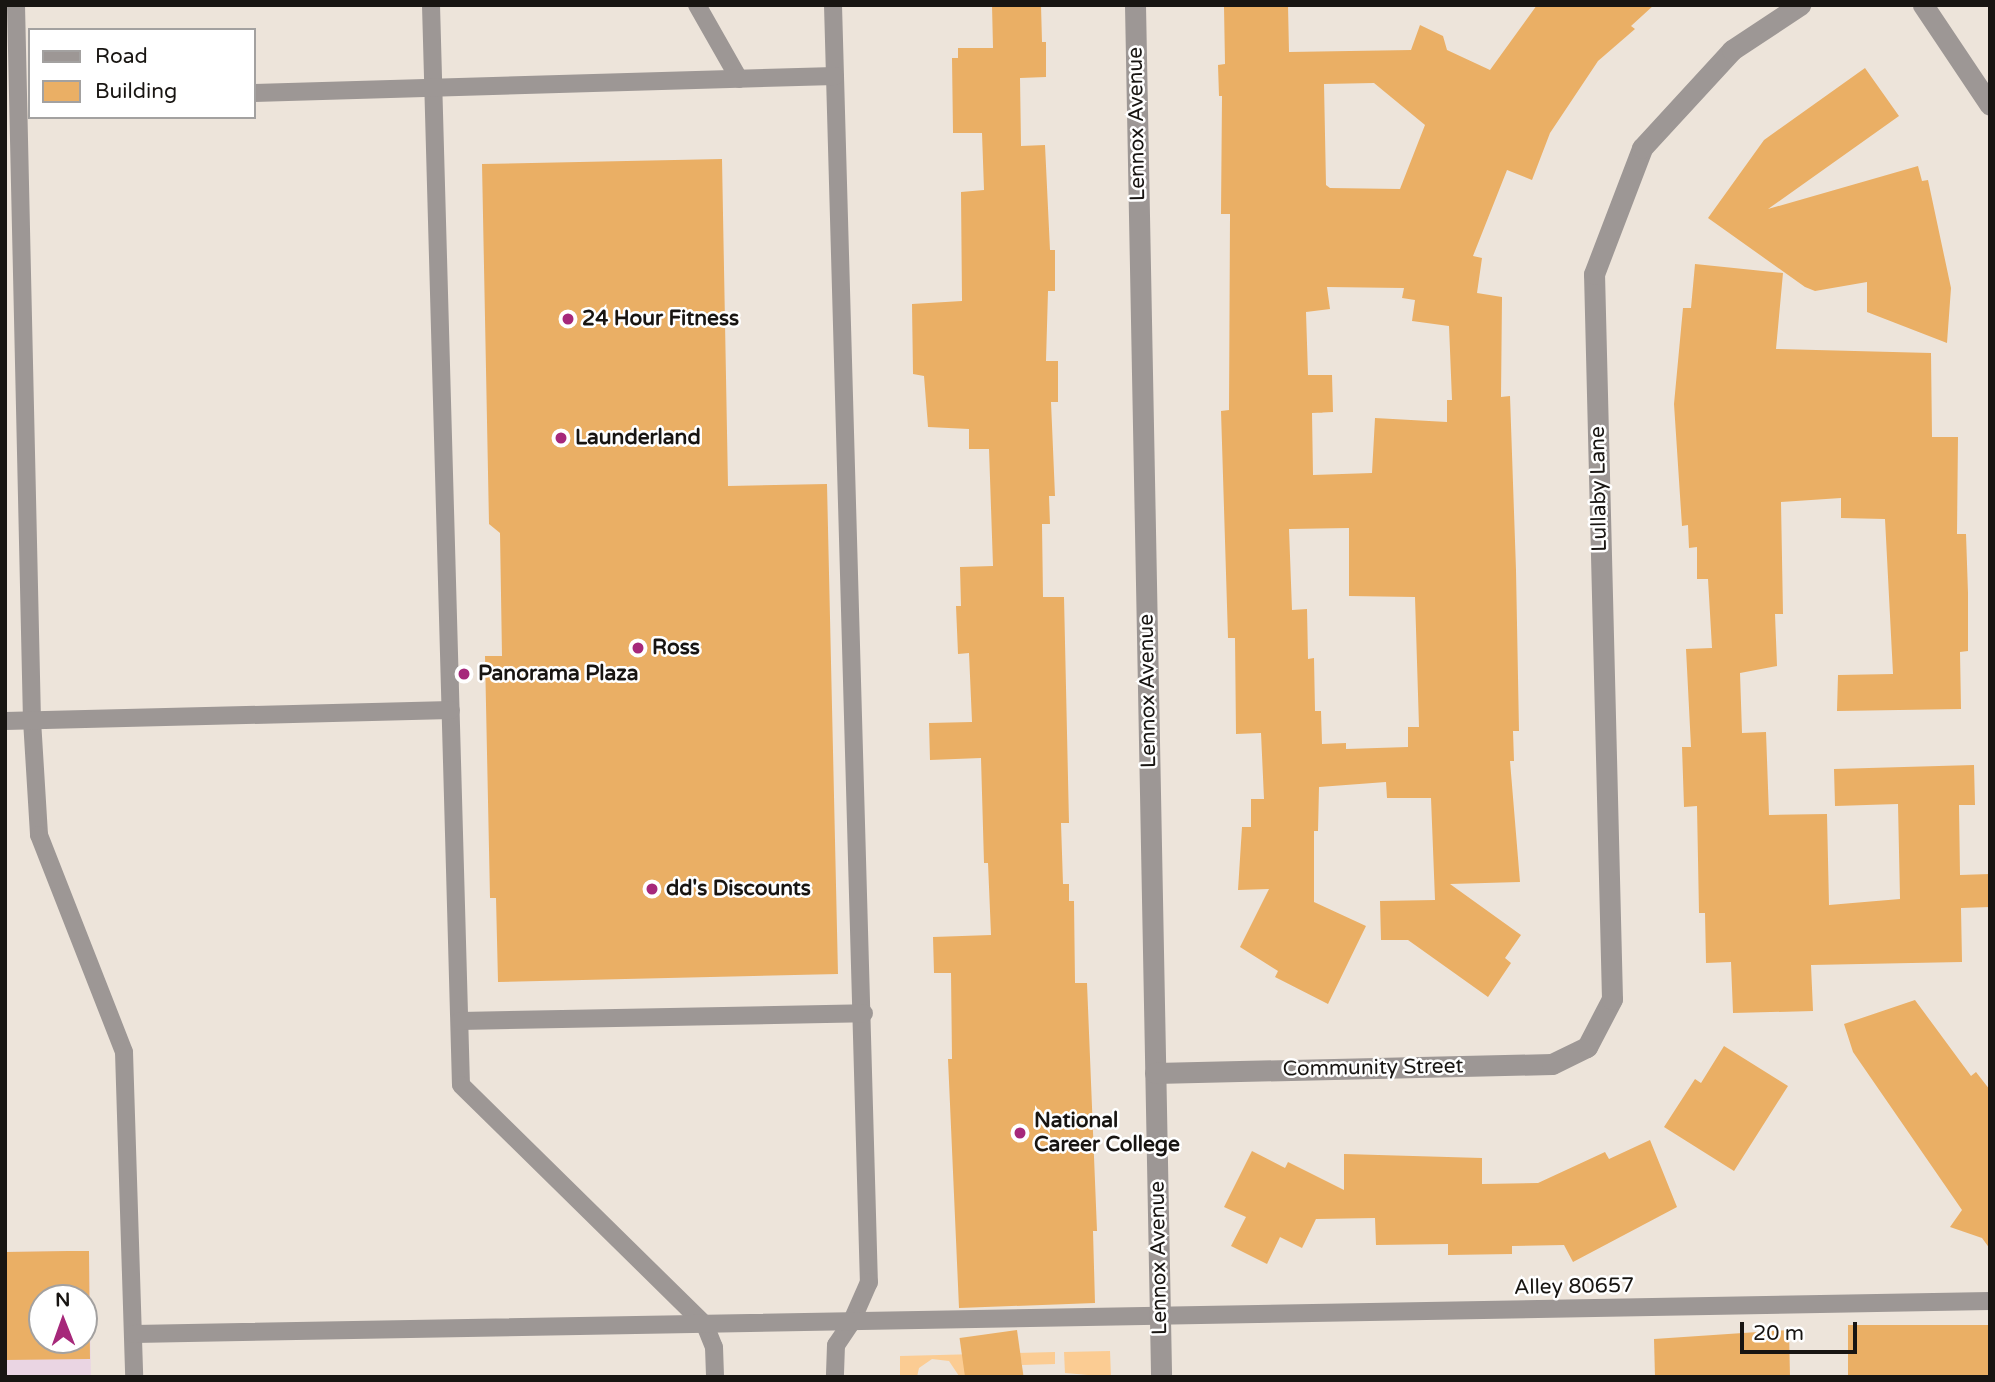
<!DOCTYPE html>
<style>
body{margin:0}
#map{position:relative;width:1995px;height:1382px;overflow:hidden;background:#ede4da;font-family:"Varela Round",sans-serif}
div>[style]{position:absolute}
.commercial>*{inset:0;background:#ead5e3}
.green>*{inset:0;background:#fbcc93}
.building>*{inset:0;background:#eaaf65;transform-origin:0 0}
.lane>*{height:18px;margin:-9px;padding:0 9px;transform-origin:9px;border-radius:9px;background:#9d9795}
.street>*{height:21px;margin:-10.5px;padding:0 10.5px;transform-origin:10.5px;border-radius:10.5px;background:#9d9795}
.dots>*{width:19px;height:19px;translate:-50% -50%;box-sizing:border-box;border:4px solid #fff;border-radius:50%}
span{translate:-50% -50%;white-space:nowrap;text-align:center;line-height:1.15;-webkit-text-stroke:5px #fff;paint-order:stroke}
.street-label{font-size:21px;color:#181512}
.poi-label{font-size:21px;color:#181512;font-weight:700}
.left{translate:0 -50%;text-align:left}
.frame{position:absolute;inset:0;border:7px solid #181512;pointer-events:none}
.legend{position:absolute;left:28px;top:28px;width:228px;height:91px;box-sizing:border-box;background:#fff;border:2px solid #a3a1a0;margin:0;padding:9px 12px;list-style:none;font-size:21px;color:#181512}
.legend li{display:flex;align-items:center;gap:14px;height:35px}
.legend b{width:35px;border:2px solid #a3a1a0}
.north{position:absolute;left:28px;top:1284px;width:70px;height:70px;box-sizing:border-box;background:#fff;border:2px solid #a3a1a0;border-radius:50%;rotate:359deg;font-size:19px;font-weight:700;line-height:28px;text-align:center;color:#181512}
.north::after{content:'';display:block;margin:auto;width:24px;height:32px;background:#a6287a;clip-path:polygon(50% 0,100% 100%,50% 72%,0 100%)}
.scale{position:absolute;left:1740px;top:1322px;width:117px;height:32px;box-sizing:border-box;border:4px solid #181512;border-top:0;padding-left:9px;font-size:21px;line-height:24px;white-space:nowrap;color:#181512;-webkit-text-stroke:5px #fff;paint-order:stroke}
</style>
<div id="map">
<div class="commercial">
<div style="clip-path:polygon(evenodd,89px 1251px,91px 1377px,5px 1377px,5px 1252px,89px 1251px,42px 1298px,84px 1298px,84px 1340px,42px 1340px,42px 1298px)"></div>
</div>
<div class="green">
<div style="clip-path:polygon(1110px 1351px,1111px 1377px,1065px 1373px,1064px 1352px)"></div>
<div style="clip-path:polygon(1055px 1352px,1055px 1364px,1022px 1365px,1021px 1360px,988px 1375px,959px 1376px,949px 1361px,932px 1359px,919px 1368px,917px 1377px,900px 1377px,900px 1356px)"></div>
</div>
<div class="building">
<div style="clip-path:polygon(992px 5px,1041px 5px,1042px 42px,1046px 42px,1046px 77px,1020px 78px,1021px 146px,1045px 145px,1050px 250px,1055px 250px,1055px 291px,1048px 291px,1046px 361px,1058px 361px,1058px 402px,1051px 402px,1055px 496px,1049px 496px,1050px 524px,1042px 524px,1043px 597px,1064px 597px,1069px 823px,1061px 823px,1063px 884px,1069px 884px,1069px 901px,1074px 901px,1075px 983px,1087px 983px,1097px 1231px,1093px 1231px,1095px 1303px,959px 1308px,948px 1059px,952px 1059px,951px 973px,934px 973px,933px 937px,991px 935px,988px 863px,984px 863px,981px 758px,930px 760px,929px 723px,972px 722px,969px 653px,958px 654px,956px 606px,961px 606px,960px 567px,993px 566px,989px 449px,969px 449px,969px 429px,928px 427px,924px 376px,913px 374px,912px 304px,962px 301px,961px 192px,984px 190px,982px 133px,953px 133px,952px 58px,958px 58px,958px 48px,993px 48px)"></div>
<div style="clip-path:polygon(evenodd,1228px 5px,1288px 5px,1289px 52px,1411px 50px,1420px 25px,1443px 36px,1447px 50px,1490px 70px,1537px 5px,1654px 5px,1631px 26px,1635px 29px,1598px 61px,1550px 133px,1532px 180px,1507px 170px,1473px 256px,1482px 258px,1477px 293px,1502px 297px,1501px 397px,1510px 396px,1516px 570px,1519px 731px,1513px 731px,1514px 761px,1510px 761px,1520px 882px,1450px 884px,1521px 935px,1505px 958px,1511px 963px,1488px 997px,1408px 940px,1381px 940px,1380px 901px,1435px 900px,1431px 798px,1387px 798px,1386px 782px,1319px 787px,1318px 831px,1314px 831px,1314px 902px,1366px 926px,1328px 1004px,1275px 977px,1278px 971px,1240px 947px,1269px 889px,1238px 890px,1242px 827px,1251px 827px,1251px 799px,1264px 799px,1261px 733px,1236px 734px,1235px 638px,1228px 638px,1221px 411px,1229px 410px,1230px 214px,1221px 214px,1222px 96px,1219px 96px,1218px 65px,1225px 64px,1224px 7px,1228px 5px,1374px 83px,1425px 125px,1400px 189px,1330px 188px,1326px 185px,1324px 84px,1374px 83px,1228px 5px,1327px 287px,1404px 288px,1402px 298px,1415px 300px,1412px 321px,1449px 326px,1452px 400px,1447px 400px,1447px 422px,1375px 418px,1372px 473px,1313px 475px,1312px 413px,1333px 412px,1332px 375px,1308px 375px,1306px 312px,1330px 309px,1327px 287px,1228px 5px,1349px 528px,1349px 596px,1415px 597px,1419px 727px,1408px 727px,1408px 747px,1346px 749px,1346px 743px,1322px 744px,1321px 711px,1315px 711px,1314px 658px,1308px 659px,1307px 609px,1292px 610px,1289px 529px,1349px 528px)"></div>
<div style="clip-path:polygon(1865px 68px,1899px 116px,1768px 209px,1918px 166px,1922px 181px,1928px 180px,1951px 288px,1947px 343px,1867px 312px,1867px 282px,1815px 291px,1805px 287px,1708px 218px,1764px 140px)"></div>
<div style="clip-path:polygon(722px 159px,728px 486px,827px 484px,838px 974px,498px 982px,496px 898px,490px 898px,485px 656px,502px 656px,500px 533px,489px 524px,482px 164px)"></div>
<div style="clip-path:polygon(1695px 264px,1783px 273px,1776px 349px,1931px 353px,1932px 437px,1958px 437px,1957px 534px,1966px 534px,1968px 593px,1968px 651px,1960px 652px,1961px 709px,1837px 711px,1838px 675px,1893px 674px,1885px 519px,1841px 518px,1841px 498px,1781px 502px,1783px 614px,1775px 614px,1777px 666px,1740px 673px,1742px 733px,1766px 732px,1769px 815px,1827px 814px,1829px 905px,1900px 899px,1898px 804px,1835px 806px,1834px 769px,1974px 765px,1975px 805px,1959px 805px,1960px 875px,1990px 874px,1990px 907px,1961px 908px,1962px 962px,1811px 965px,1813px 1011px,1733px 1013px,1731px 962px,1706px 963px,1705px 913px,1699px 913px,1697px 806px,1684px 807px,1682px 747px,1691px 747px,1686px 649px,1712px 648px,1708px 579px,1697px 579px,1697px 547px,1689px 548px,1688px 525px,1682px 526px,1674px 404px,1683px 308px,1691px 308px)"></div>
<div style="clip-path:polygon(1915px 1000px,1971px 1076px,1976px 1072px,1990px 1090px,1990px 1249px,1982px 1238px,1950px 1227px,1962px 1210px,1853px 1052px,1844px 1024px)"></div>
<div style="clip-path:polygon(1724px 1046px,1788px 1086px,1734px 1171px,1664px 1127px,1695px 1079px,1701px 1083px)"></div>
<div style="clip-path:polygon(1650px 1140px,1677px 1207px,1573px 1262px,1564px 1245px,1512px 1246px,1512px 1254px,1448px 1255px,1448px 1244px,1376px 1245px,1375px 1218px,1316px 1219px,1302px 1248px,1280px 1237px,1267px 1264px,1231px 1246px,1246px 1217px,1224px 1207px,1252px 1151px,1285px 1168px,1288px 1162px,1344px 1190px,1344px 1154px,1482px 1158px,1482px 1184px,1538px 1183px,1605px 1152px,1609px 1159px)"></div>
<div style="clip-path:polygon(evenodd,68px 1251px,89px 1251px,90px 1359px,5px 1360px,5px 1252px,68px 1251px,42px 1298px,84px 1298px,84px 1340px,42px 1340px,42px 1298px)"></div>
<div style="left:1990px;top:1325px;width:52px;height:142px;rotate:90deg"></div>
<div style="left:1017px;top:1330px;width:48px;height:58px;rotate:82deg"></div>
<div style="clip-path:polygon(1789px 1330px,1790px 1377px,1655px 1377px,1654px 1339px)"></div>
</div>
<div class="lane">
<div style="left:16px;top:5px;width:715px;rotate:88.72deg"></div>
<div style="left:32px;top:720px;width:115px;rotate:86.5deg"></div>
<div style="left:39px;top:835px;width:233px;rotate:68.6deg"></div>
<div style="left:124px;top:1052px;width:325px;rotate:88.2deg"></div>
<div style="left:431px;top:5px;width:1080px;rotate:88.41deg"></div>
<div style="left:461px;top:1085px;width:342px;rotate:44.5deg"></div>
<div style="left:705px;top:1325px;width:24px;rotate:68deg"></div>
<div style="left:714px;top:1347px;width:30px;rotate:88deg"></div>
<div style="left:697px;top:5px;width:85px;rotate:60.4deg"></div>
<div style="left:833px;top:5px;width:1278px;rotate:88.39deg"></div>
<div style="left:869px;top:1282px;width:45px;rotate:113.7deg"></div>
<div style="left:851px;top:1323px;width:27px;rotate:124deg"></div>
<div style="left:836px;top:1345px;width:32px;rotate:92deg"></div>
<div style="left:254px;top:93px;width:581px;rotate:-1.68deg"></div>
<div style="left:5px;top:721px;width:446px;rotate:-1.4deg"></div>
<div style="left:460px;top:1021px;width:404px;rotate:-1.1deg"></div>
<div style="left:134px;top:1334px;width:1856px;rotate:-1.02deg"></div>
</div>
<div class="street">
<div style="left:1135px;top:5px;width:1372px;rotate:88.91deg"></div>
<div style="left:1923px;top:5px;width:120px;rotate:56.2deg"></div>
<div style="left:1155px;top:1073px;width:397px;rotate:-1.3deg"></div>
<div style="left:1552px;top:1064px;width:39px;rotate:-26deg"></div>
<div style="left:1587px;top:1047px;width:54px;rotate:-62.5deg"></div>
<div style="left:1612px;top:999px;width:725px;rotate:-91.42deg"></div>
<div style="left:1594px;top:274px;width:135px;rotate:-69.1deg"></div>
<div style="left:1642px;top:148px;width:133px;rotate:-47.4deg"></div>
<div style="left:1732px;top:50px;width:82px;rotate:-33.5deg"></div>
</div>
<div class="dots">
<div style="left:568px;top:319px;background:#a6287a"></div>
<div style="left:561px;top:438px;background:#a6287a"></div>
<div style="left:638px;top:648px;background:#a6287a"></div>
<div style="left:464px;top:674px;background:#a6287a"></div>
<div style="left:652px;top:889px;background:#a6287a"></div>
<div style="left:1020px;top:1133px;background:#a6287a"></div>
</div>
<div class="street-label">
<span style="left:1137px;top:124px;rotate:-91deg">Lennox Avenue</span>
<span style="left:1599px;top:489px;rotate:-91deg">Lullaby Lane</span>
<span style="left:1148px;top:691px;rotate:-91deg">Lennox Avenue</span>
<span style="left:1373px;top:1068px;rotate:-1deg">Community Street</span>
<span style="left:1159px;top:1258px;rotate:-91deg">Lennox Avenue</span>
<span style="left:1574px;top:1287px;rotate:-1deg">Alley 80657</span>
</div>
<div class="poi-label">
<span class="left" style="left:582px;top:319px">24 Hour Fitness</span>
<span class="left" style="left:575px;top:438px">Launderland</span>
<span class="left" style="left:652px;top:648px">Ross</span>
<span class="left" style="left:478px;top:674px">Panorama Plaza</span>
<span class="left" style="left:666px;top:889px">dd's Discounts</span>
<span class="left" style="left:1034px;top:1133px">National<br>Career College</span>
</div>
<div class="frame"></div>
<ul class="legend">
<li><b style="height:9px;background:#9d9795"></b>Road</li>
<li><b style="height:19px;background:#eaaf65"></b>Building</li>
</ul>
<div class="north">N</div>
<div class="scale">20 m</div>
</div>
